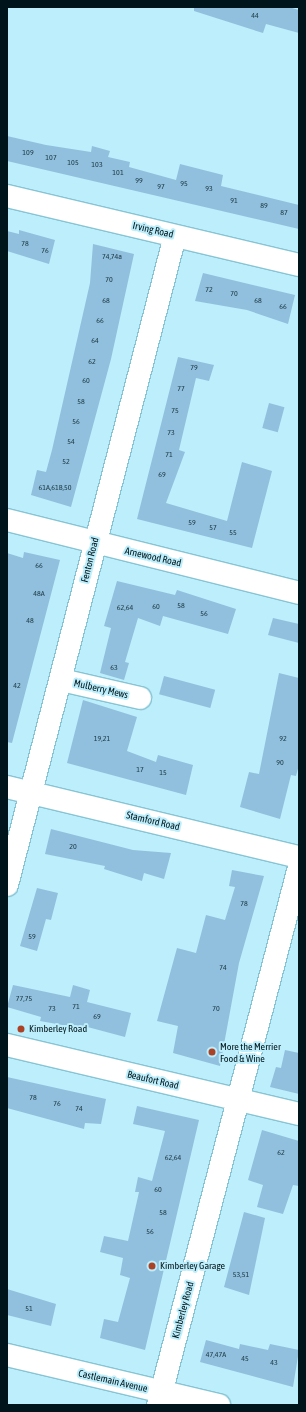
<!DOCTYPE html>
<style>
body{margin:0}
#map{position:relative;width:306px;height:1412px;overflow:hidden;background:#bdeefb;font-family:"Asap Condensed",sans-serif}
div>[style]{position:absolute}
.building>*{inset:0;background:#90c0de;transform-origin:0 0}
.roads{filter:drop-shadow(1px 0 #87c4d4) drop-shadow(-1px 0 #87c4d4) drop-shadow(0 1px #87c4d4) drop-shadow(0 -1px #87c4d4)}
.minor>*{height:22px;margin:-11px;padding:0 11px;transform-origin:11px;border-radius:11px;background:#fff}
.dots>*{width:11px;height:11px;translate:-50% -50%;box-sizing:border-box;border:2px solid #bdeefb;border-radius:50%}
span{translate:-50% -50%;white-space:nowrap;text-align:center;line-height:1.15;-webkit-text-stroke:4px #bdeefb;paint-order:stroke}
.number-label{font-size:8px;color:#24404c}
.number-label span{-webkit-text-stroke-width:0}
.street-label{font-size:10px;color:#00151b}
.poi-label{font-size:10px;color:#00151b}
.left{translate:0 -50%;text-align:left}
.frame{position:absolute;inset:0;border:8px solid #00151b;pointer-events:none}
</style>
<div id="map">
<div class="building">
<div style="clip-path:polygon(194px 7px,289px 7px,299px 10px,299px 33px,266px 24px,263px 33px,194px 11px)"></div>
<div style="clip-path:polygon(7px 136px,46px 145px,91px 152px,92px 146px,110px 151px,108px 157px,130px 162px,129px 167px,176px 180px,180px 164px,223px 175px,221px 186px,299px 205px,299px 229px,7px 161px)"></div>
<div style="clip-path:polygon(19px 230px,55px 240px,49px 264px,7px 251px,7px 231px,19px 234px)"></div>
<div style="clip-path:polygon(93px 244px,134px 254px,111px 359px,71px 507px,31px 495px,37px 470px,46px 472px,52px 450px,90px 283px)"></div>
<div style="clip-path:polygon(203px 273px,295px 295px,288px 324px,247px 310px,195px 301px)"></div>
<div style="clip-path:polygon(178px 357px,214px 365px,209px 381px,196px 378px,179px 450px,185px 452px,166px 503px,227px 521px,242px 462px,272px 471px,252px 548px,137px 519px)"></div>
<div style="left:269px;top:403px;width:16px;height:26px;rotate:15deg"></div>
<div style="clip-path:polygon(24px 552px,60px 560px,12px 743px,7px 742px,7px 553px,23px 558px)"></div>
<div style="clip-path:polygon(117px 581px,175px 595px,177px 590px,236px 609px,228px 634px,163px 616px,160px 626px,138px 618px,125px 662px,129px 663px,124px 680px,100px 673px,111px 628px,104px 626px)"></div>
<div style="clip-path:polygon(273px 618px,299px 624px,299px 643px,268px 635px)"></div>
<div style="clip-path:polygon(279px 673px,299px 678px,299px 765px,296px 776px,291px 775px,280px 819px,240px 807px,249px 772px,259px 774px)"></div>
<div style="left:164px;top:676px;width:53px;height:19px;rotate:15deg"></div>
<div style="clip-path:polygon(83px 700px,137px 717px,127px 751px,156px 762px,158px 755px,193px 765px,186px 795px,67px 763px)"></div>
<div style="clip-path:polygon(51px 829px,133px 850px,171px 853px,164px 879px,144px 873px,142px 881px,104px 869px,105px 866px,45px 854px)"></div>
<div style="clip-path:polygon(232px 870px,264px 876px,239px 963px,220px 1066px,173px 1053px,178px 1026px,157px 1021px,177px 948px,196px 953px,206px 915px,225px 920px,235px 887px,229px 886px)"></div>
<div style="clip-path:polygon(37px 888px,58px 893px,51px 920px,46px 919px,37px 951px,20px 946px)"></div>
<div style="clip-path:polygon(13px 985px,70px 997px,73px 985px,90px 990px,87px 1002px,131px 1013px,125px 1037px,80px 1025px,79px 1028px,40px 1021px,41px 1017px,7px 1007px)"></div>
<div style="clip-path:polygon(285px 1050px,299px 1053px,299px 1094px,270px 1087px,276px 1067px,281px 1068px)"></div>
<div style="clip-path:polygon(7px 1077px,106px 1099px,101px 1124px,85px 1123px,84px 1129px,7px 1108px)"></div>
<div style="clip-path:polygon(137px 1106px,199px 1120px,145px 1350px,100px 1338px,104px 1319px,118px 1322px,130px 1278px,120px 1275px,123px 1258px,100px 1252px,104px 1236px,128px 1241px,139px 1192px,135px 1192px,138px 1177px,152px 1181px,165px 1131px,133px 1124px)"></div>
<div style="clip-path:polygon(262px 1130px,299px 1141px,299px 1186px,293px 1185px,283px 1214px,257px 1207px,263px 1185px,248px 1180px)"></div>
<div style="clip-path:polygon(244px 1212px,265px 1218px,249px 1295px,224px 1287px)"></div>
<div style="clip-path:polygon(7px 1289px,56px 1304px,51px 1326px,7px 1315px)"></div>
<div style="clip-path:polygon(206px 1340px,239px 1349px,240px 1344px,268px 1350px,270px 1344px,299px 1350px,293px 1387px,200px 1362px)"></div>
</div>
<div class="roads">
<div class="minor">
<div style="left:7px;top:196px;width:300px;rotate:13.3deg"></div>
<div style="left:7px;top:520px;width:301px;rotate:14deg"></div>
<div style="left:61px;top:680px;width:81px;rotate:12.8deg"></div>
<div style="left:7px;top:787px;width:300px;rotate:13.5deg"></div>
<div style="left:7px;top:885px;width:670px;rotate:-75.49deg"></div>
<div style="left:7px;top:1045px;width:300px;rotate:13.3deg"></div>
<div style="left:7px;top:1355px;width:218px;rotate:13.3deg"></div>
<div style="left:158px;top:1405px;width:556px;rotate:-75.31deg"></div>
</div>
</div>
<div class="dots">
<div style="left:21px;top:1029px;background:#ab4225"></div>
<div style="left:212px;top:1052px;background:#ab4225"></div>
<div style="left:152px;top:1266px;background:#ab4225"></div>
</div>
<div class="number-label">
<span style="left:255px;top:16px">44</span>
<span style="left:28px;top:153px">109</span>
<span style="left:51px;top:158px">107</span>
<span style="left:73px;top:163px">105</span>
<span style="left:97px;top:165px">103</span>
<span style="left:118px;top:173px">101</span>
<span style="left:139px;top:181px">99</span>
<span style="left:184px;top:184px">95</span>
<span style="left:161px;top:187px">97</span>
<span style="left:209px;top:189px">93</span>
<span style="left:234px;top:201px">91</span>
<span style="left:264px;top:206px">89</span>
<span style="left:284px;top:213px">87</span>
<span style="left:25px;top:244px">78</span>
<span style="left:45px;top:251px">76</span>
<span style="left:112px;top:257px">74,74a</span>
<span style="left:109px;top:280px">70</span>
<span style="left:209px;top:290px">72</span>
<span style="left:234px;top:294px">70</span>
<span style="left:106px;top:301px">68</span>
<span style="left:258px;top:301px">68</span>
<span style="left:283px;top:307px">66</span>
<span style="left:100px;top:321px">66</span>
<span style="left:95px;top:341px">64</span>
<span style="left:92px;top:362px">62</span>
<span style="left:194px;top:368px">79</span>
<span style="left:86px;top:381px">60</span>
<span style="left:181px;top:389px">77</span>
<span style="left:81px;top:402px">58</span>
<span style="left:175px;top:411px">75</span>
<span style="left:76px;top:422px">56</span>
<span style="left:171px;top:433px">73</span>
<span style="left:71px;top:442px">54</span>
<span style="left:169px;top:455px">71</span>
<span style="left:66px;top:462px">52</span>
<span style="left:162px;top:475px">69</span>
<span style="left:55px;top:488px">61A,61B,50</span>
<span style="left:192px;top:523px">59</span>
<span style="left:213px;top:528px">57</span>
<span style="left:233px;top:533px">55</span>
<span style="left:39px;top:566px">66</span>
<span style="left:39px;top:594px">48A</span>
<span style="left:181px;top:606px">58</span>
<span style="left:156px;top:607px">60</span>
<span style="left:125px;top:608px">62,64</span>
<span style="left:204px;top:614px">56</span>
<span style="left:30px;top:621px">48</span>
<span style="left:114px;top:668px">63</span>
<span style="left:17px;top:686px">42</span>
<span style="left:102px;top:739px">19,21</span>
<span style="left:283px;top:739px">92</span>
<span style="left:280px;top:763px">90</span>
<span style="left:140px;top:770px">17</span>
<span style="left:163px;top:773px">15</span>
<span style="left:73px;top:847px">20</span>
<span style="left:244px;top:904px">78</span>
<span style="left:32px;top:937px">59</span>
<span style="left:223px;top:968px">74</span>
<span style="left:24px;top:999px">77,75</span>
<span style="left:76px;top:1007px">71</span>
<span style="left:52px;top:1009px">73</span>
<span style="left:216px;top:1009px">70</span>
<span style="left:97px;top:1017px">69</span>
<span style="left:33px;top:1098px">78</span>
<span style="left:57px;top:1104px">76</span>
<span style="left:79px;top:1109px">74</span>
<span style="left:281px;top:1153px">62</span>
<span style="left:173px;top:1158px">62,64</span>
<span style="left:158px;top:1190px">60</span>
<span style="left:163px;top:1213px">58</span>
<span style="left:150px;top:1232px">56</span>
<span style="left:241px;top:1275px">53,51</span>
<span style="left:29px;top:1309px">51</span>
<span style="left:216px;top:1355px">47,47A</span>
<span style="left:245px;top:1359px">45</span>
<span style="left:274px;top:1363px">43</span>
</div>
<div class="street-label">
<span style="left:153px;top:230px;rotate:13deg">Irving Road</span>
<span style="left:153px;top:557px;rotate:13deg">Arnewood Road</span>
<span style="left:90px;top:560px;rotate:-76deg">Fenton Road</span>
<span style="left:101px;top:689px;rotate:13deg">Mulberry Mews</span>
<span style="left:153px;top:821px;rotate:13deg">Stamford Road</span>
<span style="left:153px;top:1080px;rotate:13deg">Beaufort Road</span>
<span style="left:183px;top:1310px;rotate:-75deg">Kimberley Road</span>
<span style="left:113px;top:1381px;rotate:13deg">Castlemain Avenue</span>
</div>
<div class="poi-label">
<span class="left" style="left:29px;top:1029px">Kimberley Road</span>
<span class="left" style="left:220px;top:1052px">More the Merrier<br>Food &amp; Wine</span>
<span class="left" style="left:160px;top:1266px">Kimberley Garage</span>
</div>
<div class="frame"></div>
</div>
